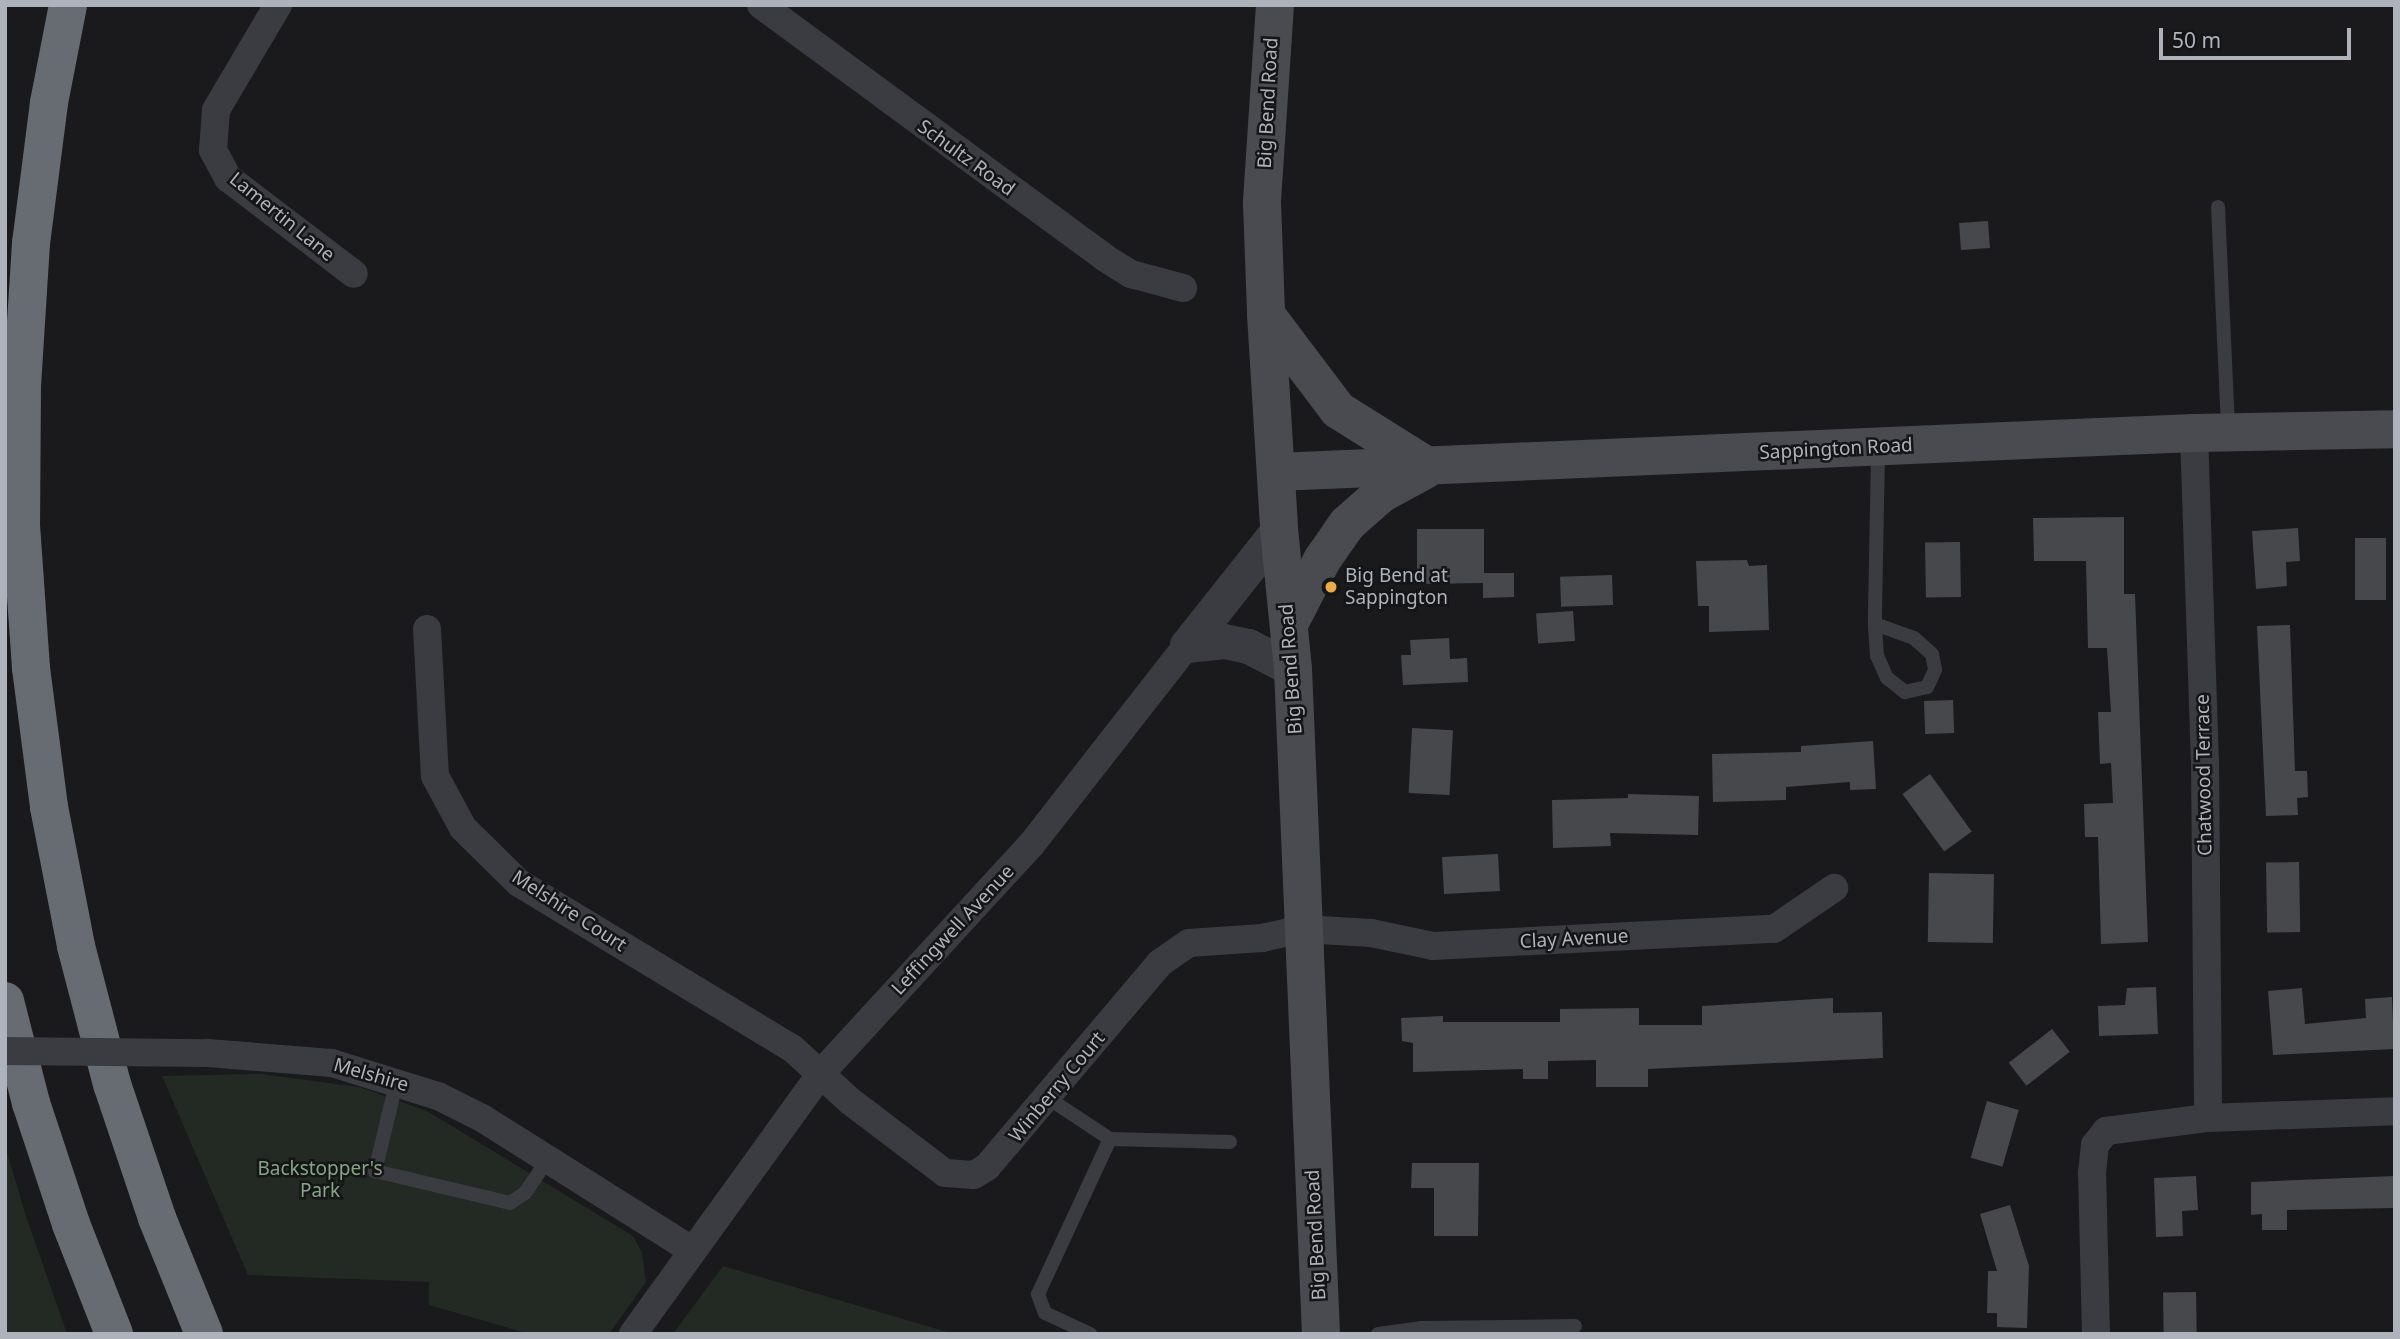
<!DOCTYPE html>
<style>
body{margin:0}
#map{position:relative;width:2400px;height:1339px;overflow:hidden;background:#1a1a1c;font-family:"Noto Sans",sans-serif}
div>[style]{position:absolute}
.green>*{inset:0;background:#222a23}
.building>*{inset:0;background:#47484c;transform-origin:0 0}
.service>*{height:14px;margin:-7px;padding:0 7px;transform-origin:7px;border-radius:7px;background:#3b3c41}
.minor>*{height:28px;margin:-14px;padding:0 14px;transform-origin:14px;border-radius:14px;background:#3b3c41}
.tertiary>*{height:35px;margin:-17.5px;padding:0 17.5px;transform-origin:17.5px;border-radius:17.5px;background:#3b3c41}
.secondary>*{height:38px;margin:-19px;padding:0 19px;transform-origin:19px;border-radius:19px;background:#494b51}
.motorway>*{height:38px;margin:-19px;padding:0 19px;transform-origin:19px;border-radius:19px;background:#676b72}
.minor-bridge>*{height:28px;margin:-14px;padding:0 14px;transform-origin:14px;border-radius:14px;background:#3b3c41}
.dots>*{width:19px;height:19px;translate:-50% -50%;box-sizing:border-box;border:4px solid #151517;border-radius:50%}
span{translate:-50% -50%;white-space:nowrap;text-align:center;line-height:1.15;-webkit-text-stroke:5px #151517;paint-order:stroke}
.street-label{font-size:19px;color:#adb2bb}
.poi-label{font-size:19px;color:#adb2bb}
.left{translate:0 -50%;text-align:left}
.park-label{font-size:19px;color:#85a585}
.frame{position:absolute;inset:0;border:7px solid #adb2bb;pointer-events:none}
.scale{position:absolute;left:2159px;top:28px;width:192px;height:32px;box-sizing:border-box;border:4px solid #adb2bb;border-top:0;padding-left:9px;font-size:21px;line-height:24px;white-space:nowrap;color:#adb2bb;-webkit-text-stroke:5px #151517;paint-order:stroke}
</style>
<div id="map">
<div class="green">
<div style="clip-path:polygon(261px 1074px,359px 1087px,427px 1111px,633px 1236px,642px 1253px,646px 1282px,609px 1334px,530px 1334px,429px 1305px,429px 1282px,248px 1275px,162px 1076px)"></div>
<div style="clip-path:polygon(5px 1146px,26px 1216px,67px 1334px,5px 1334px)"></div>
<div style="clip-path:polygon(723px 1266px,954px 1334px,673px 1334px)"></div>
</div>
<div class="building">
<div style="left:1988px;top:221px;width:27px;height:29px;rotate:86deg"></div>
<div style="clip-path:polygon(2124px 517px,2124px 594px,2135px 594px,2148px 942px,2101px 944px,2098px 837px,2085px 837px,2084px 804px,2113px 803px,2111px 763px,2100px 764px,2098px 712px,2111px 712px,2107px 648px,2088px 648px,2086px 561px,2034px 561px,2033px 518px)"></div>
<div style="clip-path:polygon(2298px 528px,2300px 561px,2286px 562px,2287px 586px,2256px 589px,2252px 531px)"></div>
<div style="clip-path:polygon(1417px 529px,1484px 529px,1484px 573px,1514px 573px,1514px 597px,1483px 598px,1483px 583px,1417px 584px)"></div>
<div style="left:2355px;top:538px;width:31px;height:62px"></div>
<div style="left:1960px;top:542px;width:55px;height:35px;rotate:89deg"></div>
<div style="clip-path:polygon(1747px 560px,1749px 566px,1767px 565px,1769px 630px,1709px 632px,1709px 606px,1698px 606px,1696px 561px)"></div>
<div style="left:1612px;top:575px;width:30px;height:52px;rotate:88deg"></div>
<div style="left:1573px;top:611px;width:30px;height:37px;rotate:86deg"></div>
<div style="clip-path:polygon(2290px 625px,2295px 771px,2307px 771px,2308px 797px,2297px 798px,2298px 815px,2266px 816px,2257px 626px)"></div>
<div style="clip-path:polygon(1449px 638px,1450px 659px,1467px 658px,1468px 682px,1403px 685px,1401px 655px,1411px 655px,1410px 640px)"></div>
<div style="left:1953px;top:700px;width:33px;height:29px;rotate:88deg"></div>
<div style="left:1412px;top:728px;width:41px;height:65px;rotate:3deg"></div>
<div style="clip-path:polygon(1873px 741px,1876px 789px,1850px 790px,1850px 782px,1786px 787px,1786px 800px,1713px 802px,1712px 754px,1801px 752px,1801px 746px)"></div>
<div style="left:1930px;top:774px;width:71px;height:34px;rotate:54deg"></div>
<div style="clip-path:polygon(1628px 794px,1699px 796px,1698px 835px,1610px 833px,1611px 846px,1553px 848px,1552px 800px,1628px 798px)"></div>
<div style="left:1498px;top:854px;width:37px;height:56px;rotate:87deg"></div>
<div style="left:2299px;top:862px;width:70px;height:33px;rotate:89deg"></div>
<div style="left:1929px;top:873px;width:65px;height:69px;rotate:1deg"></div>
<div style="clip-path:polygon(2156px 987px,2158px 1034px,2099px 1036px,2098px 1006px,2125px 1005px,2127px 988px)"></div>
<div style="clip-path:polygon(2302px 988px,2305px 1024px,2366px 1018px,2365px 999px,2392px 997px,2394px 1049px,2273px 1055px,2268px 991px)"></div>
<div style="clip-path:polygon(1833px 998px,1833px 1013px,1882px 1012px,1883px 1058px,1648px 1069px,1648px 1087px,1596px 1087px,1596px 1060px,1548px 1061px,1548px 1079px,1523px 1079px,1523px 1069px,1413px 1072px,1413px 1043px,1402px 1041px,1401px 1018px,1443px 1016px,1443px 1022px,1560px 1022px,1560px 1009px,1639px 1008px,1639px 1025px,1702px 1025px,1702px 1006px)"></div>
<div style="left:2052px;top:1029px;width:29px;height:55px;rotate:52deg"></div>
<div style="left:1987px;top:1101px;width:33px;height:59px;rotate:16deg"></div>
<div style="clip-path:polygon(1412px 1163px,1479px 1163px,1478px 1236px,1434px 1236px,1434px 1188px,1411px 1188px)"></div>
<div style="clip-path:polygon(2196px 1176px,2198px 1210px,2182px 1211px,2183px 1236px,2156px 1237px,2154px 1178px)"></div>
<div style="clip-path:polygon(2395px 1176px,2395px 1208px,2287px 1210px,2287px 1230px,2262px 1230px,2262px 1214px,2251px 1215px,2251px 1182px)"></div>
<div style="clip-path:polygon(2010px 1205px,2029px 1266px,2027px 1328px,1997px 1327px,1997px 1313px,1987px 1313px,1988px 1271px,1997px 1271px,1980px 1214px)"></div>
<div style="left:2196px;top:1292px;width:42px;height:33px;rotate:89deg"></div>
</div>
<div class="service">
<div style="left:2218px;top:207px;width:224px;rotate:87.4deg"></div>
<div style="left:1875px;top:624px;width:41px;rotate:19.7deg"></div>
<div style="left:1914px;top:638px;width:24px;rotate:42deg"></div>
<div style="left:1932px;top:654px;width:16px;rotate:79deg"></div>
<div style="left:1935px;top:670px;width:19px;rotate:115deg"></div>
<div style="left:1927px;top:687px;width:23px;rotate:167deg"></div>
<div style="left:1905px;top:692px;width:23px;rotate:-142deg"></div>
<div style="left:1887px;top:678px;width:24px;rotate:-114deg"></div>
<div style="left:1877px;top:656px;width:32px;rotate:-94deg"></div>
<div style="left:1875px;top:624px;width:13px;rotate:-90deg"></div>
<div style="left:1875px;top:611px;width:163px;rotate:-88.9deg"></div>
<div style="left:397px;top:1080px;width:94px;rotate:103.6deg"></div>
<div style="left:375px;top:1171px;width:139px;rotate:13.3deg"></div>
<div style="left:510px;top:1203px;width:18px;rotate:-34deg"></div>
<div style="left:525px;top:1193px;width:41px;rotate:-55.9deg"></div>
<div style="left:1048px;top:1098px;width:74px;rotate:33.5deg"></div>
<div style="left:1110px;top:1139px;width:171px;rotate:114.9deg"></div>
<div style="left:1038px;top:1294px;width:20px;rotate:70deg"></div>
<div style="left:1045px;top:1313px;width:50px;rotate:25deg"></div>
<div style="left:1110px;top:1139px;width:120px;rotate:1.4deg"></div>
<div style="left:1378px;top:1334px;width:43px;rotate:-7.9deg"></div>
<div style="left:1421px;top:1328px;width:154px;rotate:-0.7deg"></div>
</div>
<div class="minor">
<div style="left:278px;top:5px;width:122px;rotate:120.6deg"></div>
<div style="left:216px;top:110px;width:40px;rotate:94.3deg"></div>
<div style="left:213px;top:150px;width:32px;rotate:62deg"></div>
<div style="left:228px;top:178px;width:158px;rotate:37.3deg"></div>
<div style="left:761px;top:5px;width:427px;rotate:36.3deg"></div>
<div style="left:1105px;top:258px;width:31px;rotate:32deg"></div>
<div style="left:1131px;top:274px;width:54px;rotate:15.1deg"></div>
<div style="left:2194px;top:433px;width:327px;rotate:88.1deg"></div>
<div style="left:2205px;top:760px;width:358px;rotate:89.5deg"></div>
<div style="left:427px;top:629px;width:147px;rotate:86.9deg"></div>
<div style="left:435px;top:776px;width:59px;rotate:61.7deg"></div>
<div style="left:463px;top:828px;width:78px;rotate:44.5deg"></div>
<div style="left:519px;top:883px;width:320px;rotate:31.2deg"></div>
<div style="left:793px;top:1049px;width:77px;rotate:42.4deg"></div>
<div style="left:850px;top:1101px;width:119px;rotate:37.2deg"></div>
<div style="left:945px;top:1173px;width:29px;rotate:4deg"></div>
<div style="left:974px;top:1175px;width:15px;rotate:-32deg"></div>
<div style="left:987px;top:1167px;width:267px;rotate:-49.7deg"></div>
<div style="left:1160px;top:963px;width:35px;rotate:-35deg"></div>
<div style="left:1189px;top:943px;width:73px;rotate:-3.9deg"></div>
<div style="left:1262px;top:938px;width:42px;rotate:-12.4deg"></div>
<div style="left:1303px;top:929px;width:68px;rotate:3.4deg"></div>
<div style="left:1371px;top:933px;width:63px;rotate:11.8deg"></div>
<div style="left:1433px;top:946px;width:341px;rotate:-2.9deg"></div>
<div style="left:1774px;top:929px;width:73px;rotate:-34.3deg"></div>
<div style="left:208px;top:1053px;width:124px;rotate:4.6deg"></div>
<div style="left:332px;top:1063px;width:111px;rotate:17.3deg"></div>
<div style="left:438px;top:1096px;width:49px;rotate:26.6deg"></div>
<div style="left:482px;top:1118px;width:249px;rotate:32.2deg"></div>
<div style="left:633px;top:1334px;width:323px;rotate:-54.2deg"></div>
<div style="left:822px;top:1072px;width:309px;rotate:-47.4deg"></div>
<div style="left:1031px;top:845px;width:254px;rotate:-52deg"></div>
<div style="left:2096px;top:1334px;width:161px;rotate:-91.4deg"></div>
<div style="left:2092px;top:1173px;width:28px;rotate:-84deg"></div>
<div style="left:2095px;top:1145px;width:18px;rotate:-52deg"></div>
<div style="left:2106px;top:1131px;width:103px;rotate:-7.3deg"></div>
<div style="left:2208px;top:1118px;width:187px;rotate:-2.1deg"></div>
</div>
<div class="tertiary">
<div style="left:1187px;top:645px;width:148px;rotate:-51.6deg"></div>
<div style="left:1187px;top:645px;width:37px;rotate:-6deg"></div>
<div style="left:1224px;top:641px;width:25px;rotate:12deg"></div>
<div style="left:1248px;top:646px;width:51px;rotate:27.1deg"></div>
</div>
<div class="secondary">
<div style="left:1275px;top:5px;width:198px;rotate:93.8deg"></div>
<div style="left:1262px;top:203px;width:111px;rotate:87.9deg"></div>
<div style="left:1266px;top:314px;width:215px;rotate:86.5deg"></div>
<div style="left:1279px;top:529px;width:141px;rotate:84.3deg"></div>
<div style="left:1293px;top:669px;width:666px;rotate:87.59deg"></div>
<div style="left:1267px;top:316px;width:118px;rotate:52.9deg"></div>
<div style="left:1338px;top:410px;width:107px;rotate:32.1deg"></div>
<div style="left:1277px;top:472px;width:918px;rotate:-2.44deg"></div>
<div style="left:2194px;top:433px;width:201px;rotate:-1.1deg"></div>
<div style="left:1289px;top:624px;width:72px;rotate:-62.7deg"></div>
<div style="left:1322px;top:560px;width:44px;rotate:-55.2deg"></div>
<div style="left:1347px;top:524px;width:45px;rotate:-41.4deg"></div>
<div style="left:1381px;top:494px;width:50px;rotate:-28.6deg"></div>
</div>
<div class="motorway">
<div style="left:68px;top:5px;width:100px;rotate:101deg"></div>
<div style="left:49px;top:103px;width:141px;rotate:97.3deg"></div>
<div style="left:31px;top:243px;width:143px;rotate:93.6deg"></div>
<div style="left:22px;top:386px;width:139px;rotate:90.4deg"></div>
<div style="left:21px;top:525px;width:143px;rotate:86deg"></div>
<div style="left:31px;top:668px;width:140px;rotate:82.6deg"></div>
<div style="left:49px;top:807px;width:142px;rotate:79deg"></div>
<div style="left:76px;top:946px;width:143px;rotate:75.4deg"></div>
<div style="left:112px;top:1084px;width:141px;rotate:71.4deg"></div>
<div style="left:157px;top:1218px;width:125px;rotate:67.9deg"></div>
<div style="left:5px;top:1001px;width:105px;rotate:75.7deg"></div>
<div style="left:31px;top:1103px;width:127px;rotate:71.7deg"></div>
<div style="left:71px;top:1224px;width:118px;rotate:68.6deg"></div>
</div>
<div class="minor-bridge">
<div style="left:5px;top:1051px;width:203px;rotate:0.6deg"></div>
</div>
<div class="dots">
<div style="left:1331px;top:587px;background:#ebaa43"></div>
</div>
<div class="street-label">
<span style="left:1268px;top:103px;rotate:-87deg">Big Bend Road</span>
<span style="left:966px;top:158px;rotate:36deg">Schultz Road</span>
<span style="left:282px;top:217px;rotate:39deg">Lamertin Lane</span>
<span style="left:1836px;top:449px;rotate:-3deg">Sappington Road</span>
<span style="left:1291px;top:669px;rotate:-94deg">Big Bend Road</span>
<span style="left:2204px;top:775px;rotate:-91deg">Chatwood Terrace</span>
<span style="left:569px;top:911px;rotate:33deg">Melshire Court</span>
<span style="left:953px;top:930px;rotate:-47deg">Leffingwell Avenue</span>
<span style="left:1574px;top:939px;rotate:-3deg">Clay Avenue</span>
<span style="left:371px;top:1075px;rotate:16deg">Melshire</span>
<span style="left:1057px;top:1087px;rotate:-50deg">Winberry Court</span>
<span style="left:1316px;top:1235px;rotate:-93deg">Big Bend Road</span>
</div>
<div class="poi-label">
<span class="left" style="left:1345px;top:587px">Big Bend at<br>Sappington</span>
</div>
<div class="park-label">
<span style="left:320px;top:1180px">Backstopper's<br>Park</span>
</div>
<div class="frame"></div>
<div class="scale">50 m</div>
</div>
